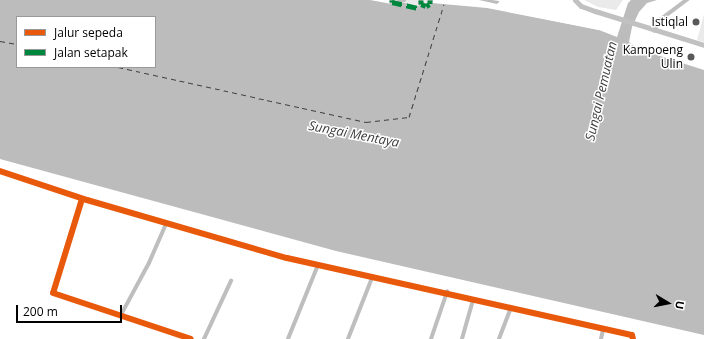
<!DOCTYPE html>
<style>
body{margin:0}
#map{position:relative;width:704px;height:339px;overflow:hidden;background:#fff;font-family:"Open Sans",sans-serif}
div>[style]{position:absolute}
.green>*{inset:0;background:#eaeaea}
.water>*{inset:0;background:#bcbcbc}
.pier>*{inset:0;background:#fff}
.ferry>*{height:1px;margin-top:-0.5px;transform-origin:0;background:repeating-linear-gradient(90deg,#404040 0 5px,transparent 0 9px)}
.street>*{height:3.5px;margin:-1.75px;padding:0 1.75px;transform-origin:1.75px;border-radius:1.75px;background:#bebebe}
.secondary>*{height:5px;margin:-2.5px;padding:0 2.5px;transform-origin:2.5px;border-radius:2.5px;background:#c1c1c1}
.quiet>*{height:5px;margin-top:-2.5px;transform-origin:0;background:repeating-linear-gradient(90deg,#00873e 0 10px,transparent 0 15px)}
.cycleway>*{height:6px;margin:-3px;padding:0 3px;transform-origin:3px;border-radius:3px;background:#e8590c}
.dots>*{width:11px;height:11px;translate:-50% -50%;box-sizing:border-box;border:2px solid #fff;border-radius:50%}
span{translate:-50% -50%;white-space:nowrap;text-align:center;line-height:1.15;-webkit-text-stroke:3px #fff;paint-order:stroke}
.poi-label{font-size:12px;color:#000}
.right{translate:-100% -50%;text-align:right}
.water-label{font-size:13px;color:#404040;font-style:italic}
.legend{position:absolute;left:16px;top:16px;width:140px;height:52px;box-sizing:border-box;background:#fff;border:1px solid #999;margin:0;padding:5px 7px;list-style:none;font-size:12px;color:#000}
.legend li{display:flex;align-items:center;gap:8px;height:20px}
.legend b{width:20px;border:1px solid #999}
.north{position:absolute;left:648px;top:283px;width:40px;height:40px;-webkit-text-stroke:3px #fff;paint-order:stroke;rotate:100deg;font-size:11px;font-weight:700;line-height:16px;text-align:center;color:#000}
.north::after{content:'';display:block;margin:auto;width:14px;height:18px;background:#000;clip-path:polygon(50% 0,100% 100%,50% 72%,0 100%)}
.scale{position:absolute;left:16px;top:305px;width:106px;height:18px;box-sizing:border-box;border:2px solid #000;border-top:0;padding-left:5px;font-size:12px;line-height:14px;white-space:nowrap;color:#000;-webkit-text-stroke:3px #fff;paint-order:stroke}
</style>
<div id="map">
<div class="green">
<div style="clip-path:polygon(391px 0,432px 0,430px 7px,420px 7px,419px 9px)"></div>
<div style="clip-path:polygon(584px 0,623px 0,616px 10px,598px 7px)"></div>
<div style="clip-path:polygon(704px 14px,704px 42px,697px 40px)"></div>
</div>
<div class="water">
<div style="clip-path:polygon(evenodd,0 0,370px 0,419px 9px,420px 7px,428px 7px,432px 0,492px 0,499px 1px,501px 10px,599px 30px,617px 37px,628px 3px,631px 0,657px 0,647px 3px,639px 12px,632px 27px,629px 42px,638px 49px,704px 70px,704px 335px,336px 251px,0 159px,0 0,17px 17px,155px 17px,155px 67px,17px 67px,17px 17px)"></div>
</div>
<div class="pier">
<div style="clip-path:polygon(433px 0,479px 0,497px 4px,501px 0,502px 9px,599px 28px,599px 30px,487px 8px,432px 3px)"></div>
</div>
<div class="ferry">
<div style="left:0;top:41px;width:17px;rotate:10deg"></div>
<div style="left:118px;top:67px;width:254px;rotate:12.5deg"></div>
<div style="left:366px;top:122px;width:43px;rotate:-6.6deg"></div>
<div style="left:409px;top:117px;width:118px;rotate:-72.8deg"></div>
</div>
<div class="street">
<div style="left:392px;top:0;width:2px;rotate:90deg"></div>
<div style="left:392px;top:2px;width:27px;rotate:13deg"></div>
<div style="left:399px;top:0;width:5px"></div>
<div style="left:421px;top:0;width:4px;rotate:90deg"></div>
<div style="left:421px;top:4px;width:5px;rotate:22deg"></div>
<div style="left:426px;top:6px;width:4px;rotate:-27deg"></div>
<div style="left:430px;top:4px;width:4px;rotate:-90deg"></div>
<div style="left:654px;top:31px;width:13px;rotate:-61deg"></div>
<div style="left:660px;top:20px;width:34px;rotate:-37deg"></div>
<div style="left:0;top:171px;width:92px;rotate:18.4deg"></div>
<div style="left:87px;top:200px;width:208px;rotate:16.2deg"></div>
<div style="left:287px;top:258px;width:353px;rotate:12.6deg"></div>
<div style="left:632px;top:335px;width:4px;rotate:76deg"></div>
<div style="left:82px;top:199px;width:98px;rotate:107.1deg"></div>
<div style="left:53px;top:293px;width:145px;rotate:18.4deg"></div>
<div style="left:121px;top:315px;width:59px;rotate:-61.7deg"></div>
<div style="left:149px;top:263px;width:43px;rotate:-66.4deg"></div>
<div style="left:204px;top:339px;width:64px;rotate:-65deg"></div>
<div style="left:288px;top:339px;width:80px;rotate:-67.9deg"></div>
<div style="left:348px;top:339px;width:66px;rotate:-68.5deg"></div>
<div style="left:431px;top:339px;width:50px;rotate:-71.2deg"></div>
<div style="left:462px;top:339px;width:41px;rotate:-74.2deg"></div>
<div style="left:499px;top:339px;width:33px;rotate:-69deg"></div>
<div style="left:601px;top:339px;width:9px;rotate:-77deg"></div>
</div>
<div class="secondary">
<div style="left:575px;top:0;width:8px;rotate:45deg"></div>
<div style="left:581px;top:6px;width:15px;rotate:20deg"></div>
<div style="left:595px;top:11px;width:114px;rotate:17.3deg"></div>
</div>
<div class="quiet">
<div style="left:392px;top:0;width:2px;rotate:90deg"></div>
<div style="left:392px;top:2px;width:27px;rotate:13deg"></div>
<div style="left:421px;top:0;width:4px;rotate:90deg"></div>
<div style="left:421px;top:4px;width:5px;rotate:22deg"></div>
<div style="left:426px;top:6px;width:4px;rotate:-27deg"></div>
<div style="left:430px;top:4px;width:4px;rotate:-90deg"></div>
</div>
<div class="cycleway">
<div style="left:0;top:171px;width:92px;rotate:18.4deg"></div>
<div style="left:87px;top:200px;width:208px;rotate:16.2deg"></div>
<div style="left:287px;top:258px;width:353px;rotate:12.6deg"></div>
<div style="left:632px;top:335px;width:4px;rotate:76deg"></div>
<div style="left:82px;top:199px;width:98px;rotate:107.1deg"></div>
<div style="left:53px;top:293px;width:145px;rotate:18.4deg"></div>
</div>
<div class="dots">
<div style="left:696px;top:22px;background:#595959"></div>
<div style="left:691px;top:57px;background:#595959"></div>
</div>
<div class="poi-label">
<span class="right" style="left:688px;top:22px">Istiqlal</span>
<span class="right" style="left:683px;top:57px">Kampoeng<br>Ulin</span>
</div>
<div class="water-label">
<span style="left:601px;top:91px;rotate:-77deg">Sungai Pemuatan</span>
<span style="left:354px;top:134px;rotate:11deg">Sungai Mentaya</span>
</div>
<ul class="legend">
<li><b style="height:5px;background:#e8590c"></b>Jalur sepeda</li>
<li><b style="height:5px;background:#00873e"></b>Jalan setapak</li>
</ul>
<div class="north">U</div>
<div class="scale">200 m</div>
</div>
